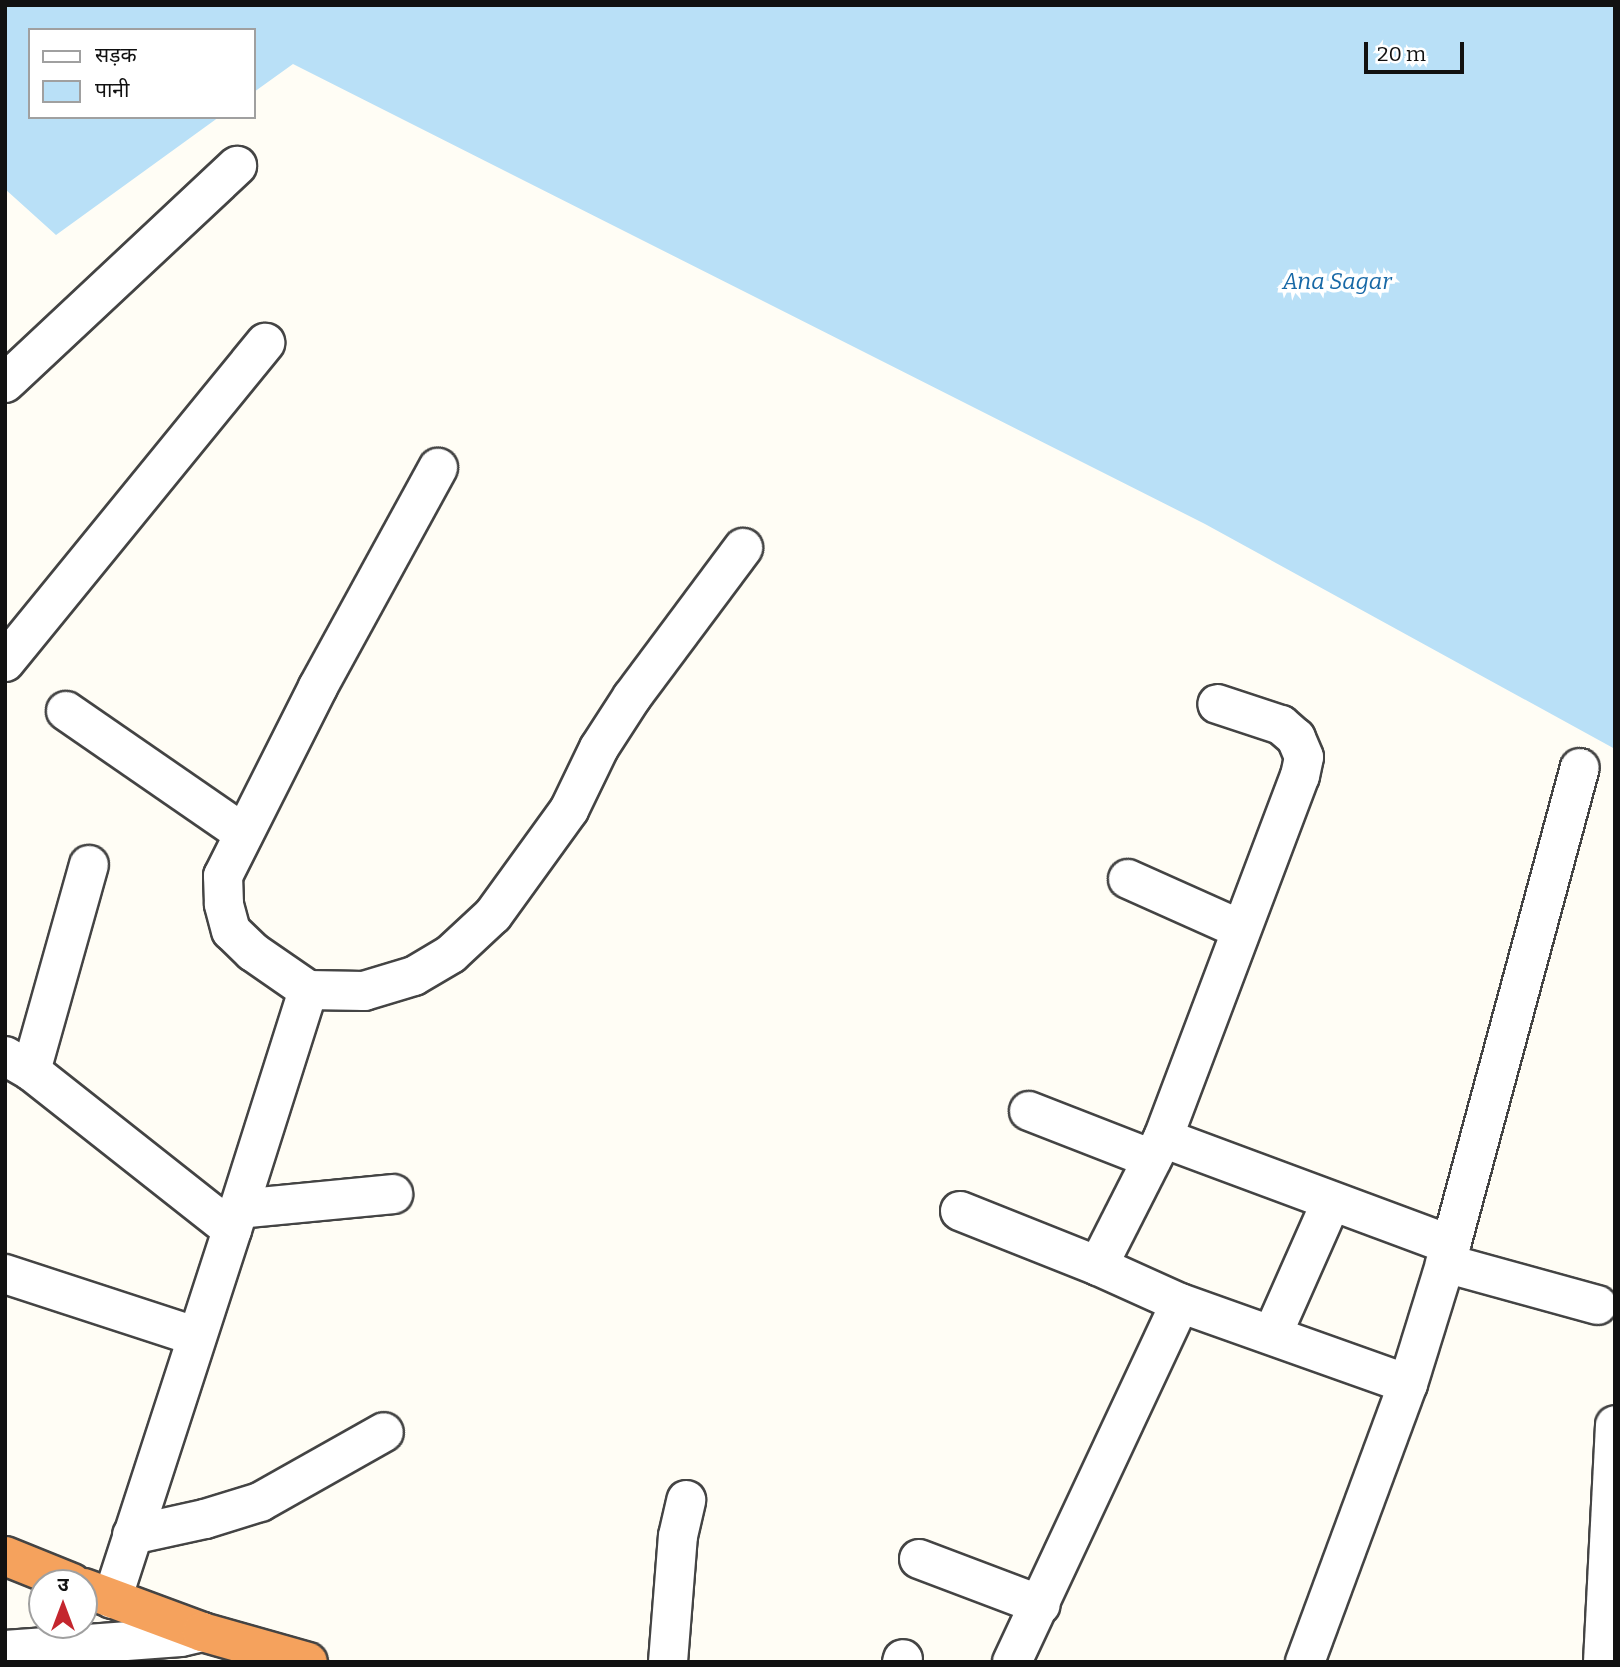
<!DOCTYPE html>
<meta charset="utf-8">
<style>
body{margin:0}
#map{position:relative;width:1620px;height:1667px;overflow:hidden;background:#fffdf5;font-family:Bitter,"Noto Sans Devanagari",serif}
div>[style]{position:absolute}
.water>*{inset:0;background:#b9e0f7}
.roads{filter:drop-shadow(2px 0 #444) drop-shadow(-2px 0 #444) drop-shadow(0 2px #444) drop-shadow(0 -2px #444)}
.minor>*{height:38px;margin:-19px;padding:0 19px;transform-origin:19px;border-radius:19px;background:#fff}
.highway>*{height:38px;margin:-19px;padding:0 19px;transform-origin:19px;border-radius:19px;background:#f5a25d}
span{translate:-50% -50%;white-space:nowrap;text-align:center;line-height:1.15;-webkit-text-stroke:7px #fff;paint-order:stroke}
.water-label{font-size:23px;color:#1768a6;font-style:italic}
.frame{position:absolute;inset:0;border:7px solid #111;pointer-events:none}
.legend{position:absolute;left:28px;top:28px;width:228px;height:91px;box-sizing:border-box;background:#fff;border:2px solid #a0a0a0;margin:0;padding:9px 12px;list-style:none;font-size:21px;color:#111}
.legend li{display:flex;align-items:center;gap:14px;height:35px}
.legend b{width:35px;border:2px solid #a0a0a0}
.north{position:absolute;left:28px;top:1569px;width:70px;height:70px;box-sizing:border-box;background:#fff;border:2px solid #a0a0a0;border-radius:50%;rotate:0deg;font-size:19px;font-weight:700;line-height:28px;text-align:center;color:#111}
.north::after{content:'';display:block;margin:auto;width:24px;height:32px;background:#c4262e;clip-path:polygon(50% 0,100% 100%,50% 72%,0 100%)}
.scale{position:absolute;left:1364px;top:42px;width:100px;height:32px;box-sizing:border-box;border:4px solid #111;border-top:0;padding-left:9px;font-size:21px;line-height:24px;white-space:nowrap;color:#111;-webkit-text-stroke:5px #fff;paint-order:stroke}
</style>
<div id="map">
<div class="water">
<div style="clip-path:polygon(5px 5px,1615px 5px,1615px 749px,1205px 524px,293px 64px,254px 92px,254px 30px,30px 30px,30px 117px,219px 117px,56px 235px,5px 189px)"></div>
</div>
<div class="roads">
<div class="minor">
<div style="left:5px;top:383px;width:318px;rotate:-43.1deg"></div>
<div style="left:5px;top:662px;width:412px;rotate:-50.8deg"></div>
<div style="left:66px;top:711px;width:215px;rotate:34.6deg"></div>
<div style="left:1128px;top:879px;width:123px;rotate:24.1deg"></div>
<div style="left:308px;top:990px;width:56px;rotate:1deg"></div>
<div style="left:364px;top:991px;width:52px;rotate:-16.7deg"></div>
<div style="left:414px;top:976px;width:43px;rotate:-30.7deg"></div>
<div style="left:451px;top:954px;width:57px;rotate:-42.9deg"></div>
<div style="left:493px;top:915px;width:130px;rotate:-54.1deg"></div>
<div style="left:569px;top:810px;width:69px;rotate:-64.2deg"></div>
<div style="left:599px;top:748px;width:61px;rotate:-57.1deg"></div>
<div style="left:632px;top:697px;width:186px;rotate:-53.3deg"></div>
<div style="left:5px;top:1056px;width:30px;rotate:30deg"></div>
<div style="left:31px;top:1071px;width:256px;rotate:38.3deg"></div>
<div style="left:232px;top:1230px;width:388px;rotate:108deg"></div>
<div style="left:31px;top:1071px;width:214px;rotate:-74.3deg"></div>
<div style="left:1029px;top:1111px;width:132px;rotate:21.3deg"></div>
<div style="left:1163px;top:1138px;width:307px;rotate:20.4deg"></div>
<div style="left:238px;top:1209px;width:156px;rotate:-5.5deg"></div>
<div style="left:960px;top:1211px;width:149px;rotate:21.7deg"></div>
<div style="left:1098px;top:1266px;width:90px;rotate:24.3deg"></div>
<div style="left:1180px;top:1303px;width:242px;rotate:19.6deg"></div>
<div style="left:232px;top:1230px;width:252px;rotate:-72.4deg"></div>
<div style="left:308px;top:990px;width:67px;rotate:-145.4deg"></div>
<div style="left:253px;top:952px;width:30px;rotate:-136deg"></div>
<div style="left:231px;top:931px;width:28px;rotate:-105deg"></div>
<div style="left:224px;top:904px;width:28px;rotate:-92deg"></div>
<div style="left:223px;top:876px;width:212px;rotate:-63.3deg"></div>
<div style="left:318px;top:687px;width:250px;rotate:-61.3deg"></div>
<div style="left:1445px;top:1263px;width:158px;rotate:15.4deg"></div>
<div style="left:1098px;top:1266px;width:144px;rotate:-63.1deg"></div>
<div style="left:1163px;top:1138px;width:387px;rotate:-69.3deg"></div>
<div style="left:1300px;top:776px;width:19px;rotate:-78deg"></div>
<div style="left:1304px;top:757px;width:21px;rotate:-113deg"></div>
<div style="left:1296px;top:738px;width:20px;rotate:-139deg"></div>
<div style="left:1281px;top:725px;width:67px;rotate:-161.8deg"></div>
<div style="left:5px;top:1274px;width:200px;rotate:18.1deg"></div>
<div style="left:1273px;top:1333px;width:143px;rotate:-66.1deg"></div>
<div style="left:132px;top:1535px;width:75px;rotate:-12.4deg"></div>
<div style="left:205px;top:1519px;width:58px;rotate:-17.2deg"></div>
<div style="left:260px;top:1502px;width:142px;rotate:-29.4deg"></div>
<div style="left:919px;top:1559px;width:130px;rotate:20.7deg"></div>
<div style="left:5px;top:1650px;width:176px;rotate:-4.2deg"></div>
<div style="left:181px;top:1637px;width:22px;rotate:-13deg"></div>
<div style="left:668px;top:1662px;width:126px;rotate:-85.5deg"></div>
<div style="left:678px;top:1536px;width:37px;rotate:-77deg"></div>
<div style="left:902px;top:1662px;width:3px;rotate:-72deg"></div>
<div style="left:1012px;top:1662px;width:396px;rotate:-64.9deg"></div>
<div style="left:1305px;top:1662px;width:296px;rotate:-69.7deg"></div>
<div style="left:1408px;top:1384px;width:145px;rotate:-72.8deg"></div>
<div style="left:1451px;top:1245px;width:494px;rotate:-74.9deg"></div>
<div style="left:1603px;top:1662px;width:237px;rotate:-87.1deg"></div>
</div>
<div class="highway">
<div style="left:5px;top:1556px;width:72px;rotate:21.9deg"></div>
<div style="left:84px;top:1588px;width:126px;rotate:20.4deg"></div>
<div style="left:202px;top:1632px;width:110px;rotate:15.8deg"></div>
</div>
</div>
<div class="water-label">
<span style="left:1337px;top:281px">Ana Sagar</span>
</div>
<div class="frame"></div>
<ul class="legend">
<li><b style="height:9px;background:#fff"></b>सड़क</li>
<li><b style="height:19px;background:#b9e0f7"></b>पानी</li>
</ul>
<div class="north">उ</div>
<div class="scale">20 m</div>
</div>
